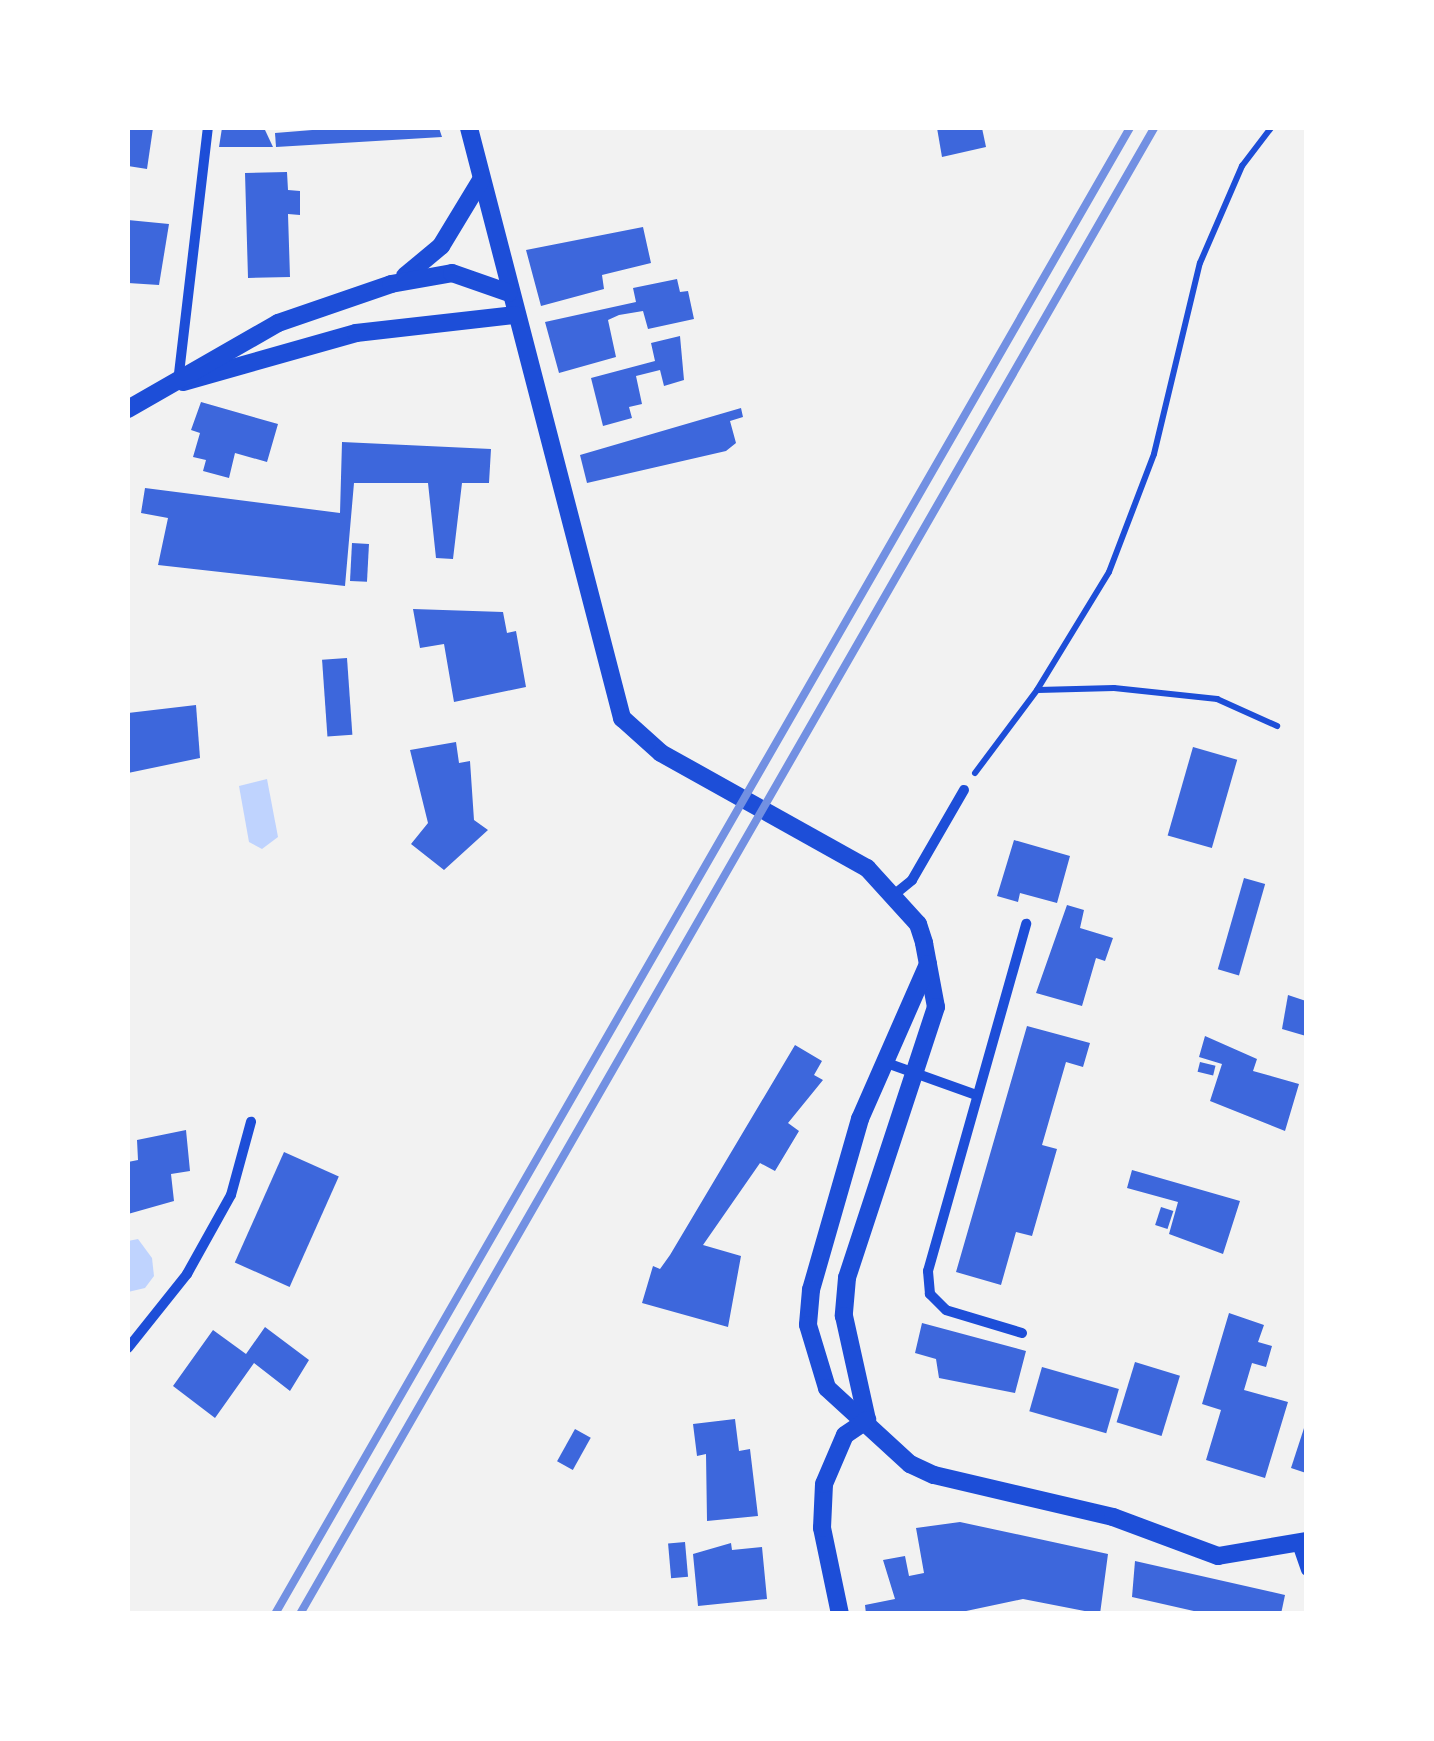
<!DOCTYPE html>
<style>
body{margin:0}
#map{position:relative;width:1434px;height:1741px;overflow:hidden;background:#f2f2f2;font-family:Georgia,serif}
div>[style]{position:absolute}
.water>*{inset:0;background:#bfd3fe}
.building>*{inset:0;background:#3d67dc;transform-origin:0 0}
.path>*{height:6px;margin:-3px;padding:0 3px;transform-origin:3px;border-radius:3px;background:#1d4ed8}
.minor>*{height:10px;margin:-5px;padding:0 5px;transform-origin:5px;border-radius:5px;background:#1d4ed8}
.tertiary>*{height:18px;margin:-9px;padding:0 9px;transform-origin:9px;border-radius:9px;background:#1d4ed8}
.rail>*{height:8px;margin:-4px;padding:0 4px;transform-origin:4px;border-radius:4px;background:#7290e2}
span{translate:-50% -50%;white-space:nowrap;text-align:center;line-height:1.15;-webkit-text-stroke:8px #fff;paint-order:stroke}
.frame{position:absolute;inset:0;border:130px solid #fff;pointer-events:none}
</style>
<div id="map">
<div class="water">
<div style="clip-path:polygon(267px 779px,278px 837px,262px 849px,249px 842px,239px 786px)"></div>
<div style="clip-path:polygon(138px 1239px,152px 1258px,154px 1276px,145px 1288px,128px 1292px,128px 1241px)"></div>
</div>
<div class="building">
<div style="clip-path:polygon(128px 128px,153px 128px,147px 169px,128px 166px)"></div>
<div style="clip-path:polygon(222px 128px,265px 130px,273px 147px,219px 147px)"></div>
<div style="clip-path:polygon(337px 128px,439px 128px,442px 137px,276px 147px,275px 133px)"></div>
<div style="clip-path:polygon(937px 128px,982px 128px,986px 147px,942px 157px)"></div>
<div style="clip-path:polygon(287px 172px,288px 190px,300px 191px,300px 215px,288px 214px,290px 277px,248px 278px,245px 173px)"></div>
<div style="clip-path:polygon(128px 220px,169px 224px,159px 285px,128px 283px)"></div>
<div style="clip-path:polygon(643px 227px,651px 263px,602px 275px,604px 289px,541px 306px,526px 250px)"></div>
<div style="clip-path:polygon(677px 279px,680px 292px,688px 291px,694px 319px,648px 329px,643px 311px,619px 315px,608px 320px,616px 357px,559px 373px,545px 322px,636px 302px,633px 288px)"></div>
<div style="clip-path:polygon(680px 336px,684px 380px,664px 386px,660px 370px,636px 376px,642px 404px,629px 407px,632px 418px,603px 426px,591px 378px,655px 361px,651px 343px)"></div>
<div style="clip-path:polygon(201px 402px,278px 424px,267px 462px,235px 453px,229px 478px,203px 471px,206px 460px,193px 457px,200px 433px,191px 430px)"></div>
<div style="clip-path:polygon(741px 408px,743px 417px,730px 421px,736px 443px,726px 451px,587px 483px,580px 455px)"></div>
<div style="clip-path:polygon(342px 442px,491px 449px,489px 483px,462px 483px,453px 559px,436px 558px,428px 483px,354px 483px,345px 586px,158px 565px,168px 518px,141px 513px,145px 488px,340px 513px)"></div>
<div style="left:352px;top:543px;width:17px;height:38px;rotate:3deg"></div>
<div style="clip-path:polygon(413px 609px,503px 612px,507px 633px,516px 631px,526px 687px,454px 702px,444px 644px,420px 648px)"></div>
<div style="left:347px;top:658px;width:77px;height:25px;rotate:86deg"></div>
<div style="clip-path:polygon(196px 705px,200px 758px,128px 773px,128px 713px)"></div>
<div style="clip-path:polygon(456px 742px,459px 763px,470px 761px,474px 820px,488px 830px,444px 870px,411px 844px,428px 823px,410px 750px)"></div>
<div style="left:1193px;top:747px;width:46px;height:92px;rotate:16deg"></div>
<div style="clip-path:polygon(1014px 840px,1070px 856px,1057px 903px,1020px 893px,1018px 902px,997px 896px)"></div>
<div style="left:1244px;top:878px;width:22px;height:95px;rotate:16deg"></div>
<div style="clip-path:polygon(1067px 905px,1084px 910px,1080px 928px,1113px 938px,1105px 961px,1096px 958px,1082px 1006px,1036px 993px)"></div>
<div style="clip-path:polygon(1288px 995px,1306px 1001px,1306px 1036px,1282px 1029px)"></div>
<div style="clip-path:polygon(1027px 1026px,1090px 1043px,1083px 1067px,1066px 1062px,1042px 1145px,1057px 1149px,1032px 1236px,1016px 1232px,1001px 1285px,956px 1272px)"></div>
<div style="clip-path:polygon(1205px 1036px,1257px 1059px,1253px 1071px,1299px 1084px,1285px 1131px,1210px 1101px,1222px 1064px,1199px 1057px)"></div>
<div style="clip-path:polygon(795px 1045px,822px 1061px,814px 1075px,823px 1080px,788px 1123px,799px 1131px,775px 1171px,760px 1163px,703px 1245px,741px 1256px,728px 1327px,642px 1303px,653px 1266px,660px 1269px,670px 1255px)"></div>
<div style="left:1200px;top:1062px;width:16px;height:10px;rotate:14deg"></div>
<div style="clip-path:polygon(186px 1130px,190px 1171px,171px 1174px,174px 1201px,128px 1214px,128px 1162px,138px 1160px,137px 1140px)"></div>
<div style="left:284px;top:1152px;width:60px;height:121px;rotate:24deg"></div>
<div style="clip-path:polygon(1132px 1170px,1240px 1201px,1223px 1254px,1169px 1234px,1178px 1202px,1127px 1188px)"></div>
<div style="left:1161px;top:1207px;width:13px;height:19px;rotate:18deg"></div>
<div style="clip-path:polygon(1229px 1313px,1264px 1325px,1258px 1342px,1272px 1346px,1266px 1367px,1252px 1363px,1244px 1390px,1288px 1402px,1265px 1478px,1206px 1460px,1221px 1410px,1202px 1404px)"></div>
<div style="clip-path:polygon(922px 1323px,1026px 1351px,1015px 1393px,939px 1378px,936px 1359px,915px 1353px)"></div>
<div style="clip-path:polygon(265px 1327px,309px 1360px,290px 1391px,254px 1363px,215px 1418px,173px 1386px,213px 1330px,246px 1354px)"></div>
<div style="left:1135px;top:1362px;width:47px;height:63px;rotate:17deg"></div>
<div style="left:1042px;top:1367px;width:80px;height:46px;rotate:16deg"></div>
<div style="clip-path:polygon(735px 1419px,739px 1451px,750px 1449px,758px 1516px,707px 1521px,706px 1454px,697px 1456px,693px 1424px)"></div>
<div style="clip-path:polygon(1306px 1422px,1306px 1473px,1291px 1468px)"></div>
<div style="left:575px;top:1429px;width:18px;height:37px;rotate:29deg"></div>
<div style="clip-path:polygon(960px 1522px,1108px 1554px,1100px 1614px,1023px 1599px,952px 1614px,866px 1614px,865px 1605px,895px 1599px,883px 1560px,905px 1556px,909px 1576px,924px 1573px,916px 1528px)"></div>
<div style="left:685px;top:1542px;width:35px;height:17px;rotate:85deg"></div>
<div style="clip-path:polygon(731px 1543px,732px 1550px,762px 1547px,767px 1599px,698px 1606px,693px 1554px)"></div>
<div style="clip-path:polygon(1135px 1561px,1285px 1595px,1281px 1614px,1207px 1614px,1132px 1597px)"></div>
</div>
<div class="path">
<div style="left:1038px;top:690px;width:76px;rotate:-1.5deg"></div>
<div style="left:1114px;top:688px;width:104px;rotate:6.1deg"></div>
<div style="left:1217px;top:699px;width:66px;rotate:24.2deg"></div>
<div style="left:975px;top:773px;width:104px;rotate:-53.2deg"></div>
<div style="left:1037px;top:690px;width:138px;rotate:-58.6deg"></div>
<div style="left:1109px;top:572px;width:126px;rotate:-69.1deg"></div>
<div style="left:1154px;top:454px;width:196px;rotate:-76.5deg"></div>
<div style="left:1200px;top:263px;width:106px;rotate:-66.6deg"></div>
<div style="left:1242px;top:166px;width:48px;rotate:-52.7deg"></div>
</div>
<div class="minor">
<div style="left:178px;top:382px;width:256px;rotate:-83.3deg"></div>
<div style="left:895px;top:894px;width:22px;rotate:-39deg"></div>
<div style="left:912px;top:880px;width:104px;rotate:-60deg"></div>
<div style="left:884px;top:1062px;width:98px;rotate:19.7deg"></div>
<div style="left:1022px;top:1333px;width:79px;rotate:-163.2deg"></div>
<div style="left:946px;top:1310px;width:23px;rotate:-135deg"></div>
<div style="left:930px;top:1294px;width:23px;rotate:-95deg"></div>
<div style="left:928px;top:1271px;width:361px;rotate:-74.2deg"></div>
<div style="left:128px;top:1348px;width:95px;rotate:-51.4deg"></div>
<div style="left:187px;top:1274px;width:90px;rotate:-60.9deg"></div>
<div style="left:231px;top:1195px;width:76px;rotate:-74.7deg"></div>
<div style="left:1297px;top:1544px;width:28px;rotate:71deg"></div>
</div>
<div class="tertiary">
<div style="left:469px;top:128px;width:610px;rotate:75.46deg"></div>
<div style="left:622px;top:718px;width:52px;rotate:41.9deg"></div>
<div style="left:661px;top:753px;width:236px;rotate:29.2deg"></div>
<div style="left:867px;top:868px;width:76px;rotate:47.7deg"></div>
<div style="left:918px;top:924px;width:20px;rotate:72deg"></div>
<div style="left:924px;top:943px;width:65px;rotate:79.4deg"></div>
<div style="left:936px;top:1007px;width:285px;rotate:108.2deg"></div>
<div style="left:847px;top:1278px;width:38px;rotate:95deg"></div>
<div style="left:844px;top:1316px;width:107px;rotate:77.5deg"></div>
<div style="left:405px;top:276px;width:47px;rotate:-39.8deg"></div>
<div style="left:441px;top:246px;width:77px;rotate:-58.8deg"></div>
<div style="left:183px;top:382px;width:180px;rotate:-15.8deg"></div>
<div style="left:356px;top:333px;width:160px;rotate:-6.5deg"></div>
<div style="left:128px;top:409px;width:173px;rotate:-29.8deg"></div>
<div style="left:278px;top:323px;width:120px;rotate:-19deg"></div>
<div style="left:391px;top:284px;width:62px;rotate:-10.2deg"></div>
<div style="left:452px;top:273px;width:60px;rotate:19.3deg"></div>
<div style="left:928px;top:964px;width:169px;rotate:113.7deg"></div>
<div style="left:860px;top:1119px;width:178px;rotate:106deg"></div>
<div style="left:811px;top:1290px;width:35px;rotate:95deg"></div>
<div style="left:808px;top:1325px;width:66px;rotate:73.2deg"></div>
<div style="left:827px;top:1388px;width:113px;rotate:42.5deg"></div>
<div style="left:910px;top:1464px;width:26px;rotate:25deg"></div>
<div style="left:934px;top:1475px;width:184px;rotate:13.2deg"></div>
<div style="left:1113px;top:1517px;width:112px;rotate:20.4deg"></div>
<div style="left:1218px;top:1556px;width:89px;rotate:-9.7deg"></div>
<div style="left:840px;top:1614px;width:88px;rotate:-101.8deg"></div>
<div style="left:822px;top:1528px;width:44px;rotate:-87.4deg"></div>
<div style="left:824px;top:1484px;width:53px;rotate:-66.8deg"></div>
<div style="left:845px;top:1435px;width:27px;rotate:-34deg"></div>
</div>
<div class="rail">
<div style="left:275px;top:1614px;width:1714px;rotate:-60.09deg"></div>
<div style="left:300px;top:1614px;width:1714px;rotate:-60.11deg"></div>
</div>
<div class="frame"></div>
</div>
